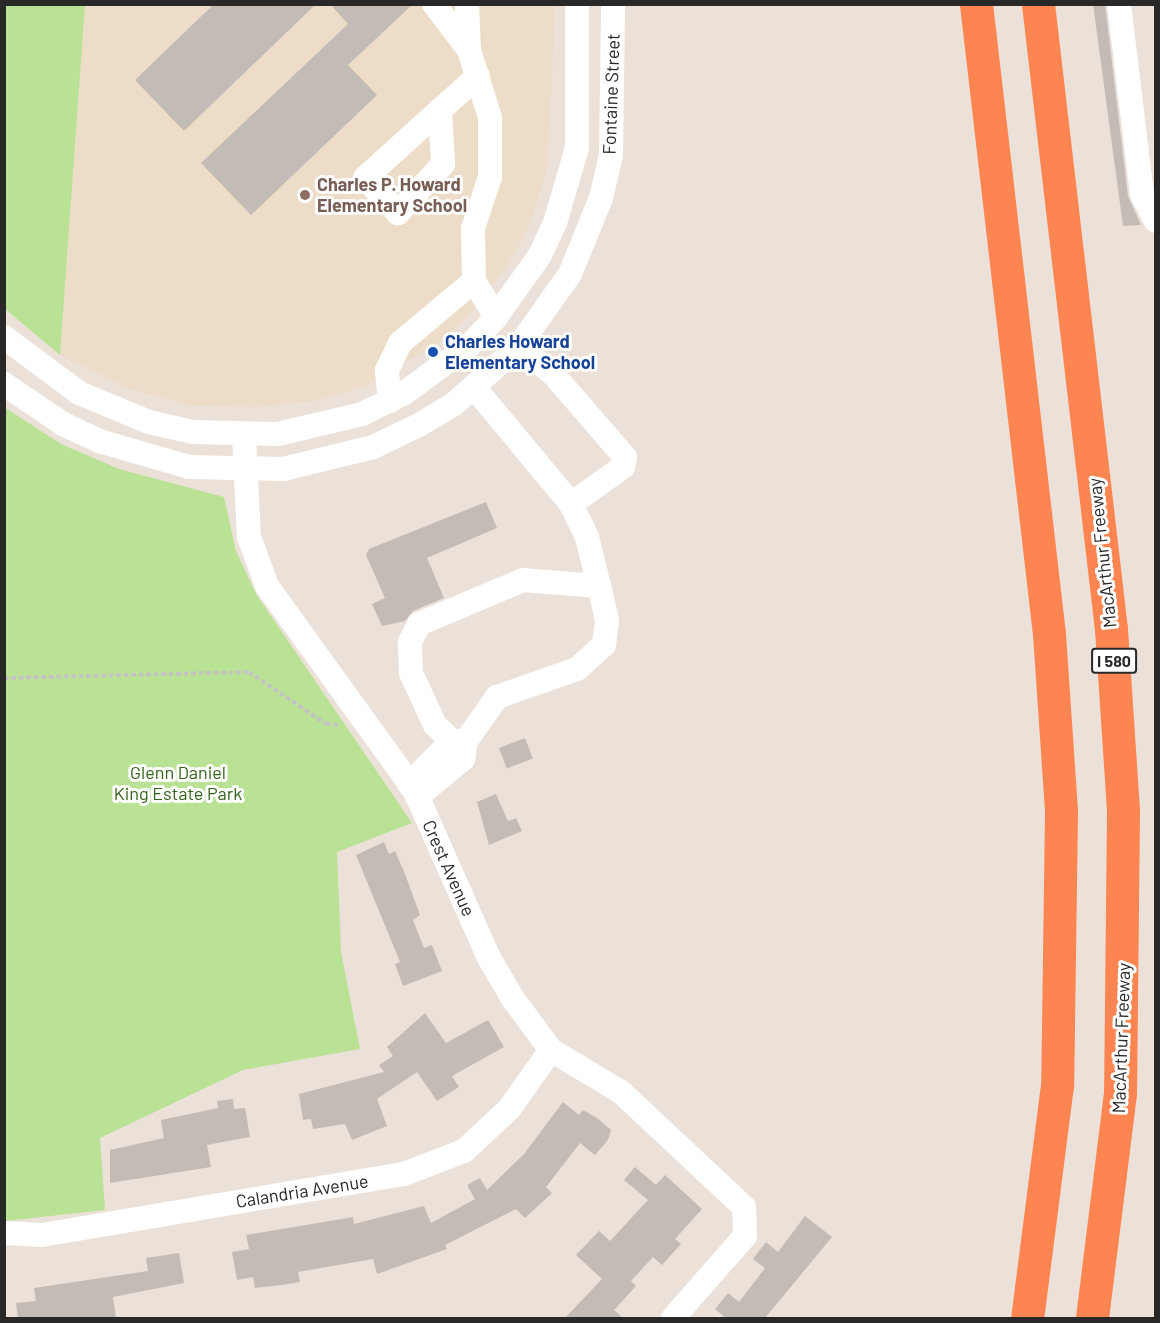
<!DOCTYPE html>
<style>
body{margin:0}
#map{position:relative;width:1160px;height:1323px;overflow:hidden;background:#ebe1d9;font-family:Barlow,sans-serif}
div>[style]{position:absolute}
.education>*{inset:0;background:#eddcc8}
.green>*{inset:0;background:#b9e295}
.building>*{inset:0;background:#c3bbb6;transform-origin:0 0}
.path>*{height:4px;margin-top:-2px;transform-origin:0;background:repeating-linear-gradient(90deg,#c3c3c3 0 4.5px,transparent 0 7.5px)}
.minor>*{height:24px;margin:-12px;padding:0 12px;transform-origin:12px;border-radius:12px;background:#fff}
.highway>*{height:33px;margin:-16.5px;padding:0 16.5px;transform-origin:16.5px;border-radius:16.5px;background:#fd8551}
.dots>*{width:16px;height:16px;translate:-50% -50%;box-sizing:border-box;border:3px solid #fff;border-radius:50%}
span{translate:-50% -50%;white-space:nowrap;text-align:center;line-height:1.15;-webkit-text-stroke:6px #fff;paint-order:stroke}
.shield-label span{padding:2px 4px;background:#fff;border:2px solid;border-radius:4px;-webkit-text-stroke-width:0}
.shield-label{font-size:16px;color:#282828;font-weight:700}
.street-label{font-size:18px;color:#282828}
.education-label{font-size:18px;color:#785e54;font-weight:700}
.left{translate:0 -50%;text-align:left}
.transit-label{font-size:18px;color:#164399;font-weight:700}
.park-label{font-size:18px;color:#336319}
.frame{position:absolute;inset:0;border:6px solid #282828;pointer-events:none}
</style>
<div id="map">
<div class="education">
<div style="clip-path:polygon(85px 5px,555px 5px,548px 165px,530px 225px,507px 266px,469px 316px,440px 342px,368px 385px,320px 400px,260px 407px,191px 406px,129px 389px,60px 355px)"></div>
</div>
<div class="green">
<div style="clip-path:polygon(5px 4px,85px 5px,60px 355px,5px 309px)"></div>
<div style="clip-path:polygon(4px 407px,61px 444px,119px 469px,224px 497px,236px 551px,256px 594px,412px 823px,337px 852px,341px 952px,360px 1049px,243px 1070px,100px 1138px,105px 1210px,5px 1221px)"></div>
</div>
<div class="building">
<div style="clip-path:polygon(214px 4px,316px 4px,184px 131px,135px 80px)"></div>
<div style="clip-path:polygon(330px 4px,413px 4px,348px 65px,377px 95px,251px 215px,201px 163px,348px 24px)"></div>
<div style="clip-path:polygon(1093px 4px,1105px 4px,1128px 196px,1141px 225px,1123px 226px)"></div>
<div style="clip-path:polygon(486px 502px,497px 528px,427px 558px,444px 598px,413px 611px,405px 621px,382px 626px,372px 604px,385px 598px,366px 555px,369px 549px)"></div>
<div style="left:525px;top:738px;width:22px;height:28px;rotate:69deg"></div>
<div style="clip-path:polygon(496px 794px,508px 821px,516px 818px,522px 831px,489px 845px,477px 802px)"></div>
<div style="clip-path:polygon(384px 842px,389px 854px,395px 851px,405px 874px,420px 915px,413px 920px,424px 948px,432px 945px,442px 971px,403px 986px,395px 964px,400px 962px,356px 855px)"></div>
<div style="clip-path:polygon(425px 1013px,446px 1043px,488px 1020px,504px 1047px,452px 1076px,459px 1087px,437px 1101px,417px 1072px,377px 1099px,387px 1126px,352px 1140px,345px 1124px,313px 1129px,311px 1119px,303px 1120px,299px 1094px,384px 1072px,379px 1065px,393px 1056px,387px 1047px)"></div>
<div style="clip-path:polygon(233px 1099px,234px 1109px,245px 1108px,250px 1137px,207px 1145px,211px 1167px,110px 1183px,110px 1150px,164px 1138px,161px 1120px,218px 1108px,217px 1101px)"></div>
<div style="clip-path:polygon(563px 1102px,579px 1115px,583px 1110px,597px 1118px,611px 1130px,608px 1140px,595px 1155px,580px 1143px,546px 1187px,552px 1193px,525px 1218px,516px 1209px,445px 1245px,447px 1249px,377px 1274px,373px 1259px,298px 1272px,300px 1282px,281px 1285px,255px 1288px,253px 1277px,237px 1280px,232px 1252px,249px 1249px,246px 1235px,353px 1217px,354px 1224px,424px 1206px,431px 1223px,475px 1199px,467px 1185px,480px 1178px,487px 1190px,524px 1154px)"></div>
<div style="clip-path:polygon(635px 1167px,656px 1185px,665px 1175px,702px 1209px,675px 1239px,681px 1244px,662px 1265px,653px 1257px,631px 1281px,636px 1286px,614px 1310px,623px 1318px,565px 1318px,602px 1279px,576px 1255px,599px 1231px,610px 1241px,648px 1200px,624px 1180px)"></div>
<div style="clip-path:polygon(805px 1216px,832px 1237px,765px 1318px,726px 1318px,715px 1309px,728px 1293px,739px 1302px,765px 1268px,753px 1259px,766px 1242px,778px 1252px)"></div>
<div style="clip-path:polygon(179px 1253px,184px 1283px,113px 1297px,116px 1318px,18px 1318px,16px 1303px,36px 1301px,34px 1288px,148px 1271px,146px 1258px)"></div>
</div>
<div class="path">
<div style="left:4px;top:678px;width:245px;rotate:-1.4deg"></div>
<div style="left:249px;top:672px;width:93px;rotate:34deg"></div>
<div style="left:326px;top:724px;width:15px;rotate:4deg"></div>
</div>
<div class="minor">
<div style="left:434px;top:4px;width:58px;rotate:52.7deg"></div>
<div style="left:467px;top:4px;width:46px;rotate:87.5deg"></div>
<div style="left:469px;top:50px;width:71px;rotate:72.8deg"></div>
<div style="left:490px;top:118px;width:59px;rotate:90deg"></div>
<div style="left:490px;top:177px;width:54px;rotate:108.4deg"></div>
<div style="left:473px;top:228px;width:53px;rotate:88.9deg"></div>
<div style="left:474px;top:281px;width:42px;rotate:58.6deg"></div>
<div style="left:1119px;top:4px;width:191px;rotate:83.1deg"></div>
<div style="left:1142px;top:194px;width:30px;rotate:63deg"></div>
<div style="left:440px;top:110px;width:54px;rotate:86.8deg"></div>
<div style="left:443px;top:164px;width:67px;rotate:132.6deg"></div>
<div style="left:398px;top:213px;width:48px;rotate:-133.3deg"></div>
<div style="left:365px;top:178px;width:101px;rotate:-42.2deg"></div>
<div style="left:440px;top:110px;width:51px;rotate:-41.8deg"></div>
<div style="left:4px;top:337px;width:94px;rotate:36.7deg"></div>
<div style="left:79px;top:393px;width:76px;rotate:22.5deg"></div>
<div style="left:149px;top:422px;width:45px;rotate:12.8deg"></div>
<div style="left:193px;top:432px;width:85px;rotate:1.3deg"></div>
<div style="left:278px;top:434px;width:86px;rotate:-13.4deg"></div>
<div style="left:362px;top:414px;width:46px;rotate:-26deg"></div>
<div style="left:403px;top:394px;width:83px;rotate:-36.2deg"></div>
<div style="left:470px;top:345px;width:38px;rotate:-47deg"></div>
<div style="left:496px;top:317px;width:76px;rotate:-54.6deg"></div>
<div style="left:540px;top:255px;width:35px;rotate:-65deg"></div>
<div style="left:555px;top:223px;width:78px;rotate:-73.7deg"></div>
<div style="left:577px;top:148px;width:144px;rotate:-90deg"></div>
<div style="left:519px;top:346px;width:44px;rotate:39.5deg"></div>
<div style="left:553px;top:374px;width:110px;rotate:49.1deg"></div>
<div style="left:625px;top:457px;width:10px;rotate:101deg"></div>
<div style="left:623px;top:467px;width:64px;rotate:144.6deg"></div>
<div style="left:4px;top:384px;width:71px;rotate:34.1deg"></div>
<div style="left:63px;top:424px;width:40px;rotate:25deg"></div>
<div style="left:99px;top:441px;width:94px;rotate:16.1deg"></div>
<div style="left:189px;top:467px;width:94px;rotate:1.2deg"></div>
<div style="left:283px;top:469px;width:93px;rotate:-13.7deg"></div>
<div style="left:373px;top:447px;width:51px;rotate:-25.6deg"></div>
<div style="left:419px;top:425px;width:41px;rotate:-31deg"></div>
<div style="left:454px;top:404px;width:87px;rotate:-41.7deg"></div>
<div style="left:519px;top:346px;width:88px;rotate:-54.7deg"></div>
<div style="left:570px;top:274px;width:82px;rotate:-67.8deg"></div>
<div style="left:601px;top:198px;width:44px;rotate:-76.9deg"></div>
<div style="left:611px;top:155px;width:151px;rotate:-89.2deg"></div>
<div style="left:390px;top:401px;width:31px;rotate:-96deg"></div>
<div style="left:387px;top:370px;width:30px;rotate:-64deg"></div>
<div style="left:400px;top:343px;width:97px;rotate:-40deg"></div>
<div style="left:244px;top:436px;width:101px;rotate:87.2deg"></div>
<div style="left:249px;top:537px;width:52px;rotate:69.8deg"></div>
<div style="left:267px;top:586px;width:253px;rotate:54.2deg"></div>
<div style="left:415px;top:791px;width:183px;rotate:66.1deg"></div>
<div style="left:489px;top:958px;width:48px;rotate:59.7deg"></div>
<div style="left:513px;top:999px;width:64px;rotate:53.3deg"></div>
<div style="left:551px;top:1050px;width:82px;rotate:31deg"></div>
<div style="left:621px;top:1092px;width:168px;rotate:43.1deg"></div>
<div style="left:744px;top:1207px;width:29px;rotate:88deg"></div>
<div style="left:745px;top:1236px;width:109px;rotate:131.3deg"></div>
<div style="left:452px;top:741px;width:23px;rotate:-137deg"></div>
<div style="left:435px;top:725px;width:57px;rotate:-114.8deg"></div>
<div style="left:411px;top:673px;width:31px;rotate:-92deg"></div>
<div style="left:410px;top:642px;width:20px;rotate:-63deg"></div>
<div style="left:419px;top:624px;width:113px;rotate:-22.9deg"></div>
<div style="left:523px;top:580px;width:76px;rotate:4.5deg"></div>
<div style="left:409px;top:784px;width:61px;rotate:-45deg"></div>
<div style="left:452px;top:741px;width:14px"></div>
<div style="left:417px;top:797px;width:60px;rotate:-39.6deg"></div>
<div style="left:463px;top:759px;width:18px;rotate:-81deg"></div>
<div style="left:466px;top:741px;width:54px;rotate:-54.8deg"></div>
<div style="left:497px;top:697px;width:85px;rotate:-19.3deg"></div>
<div style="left:577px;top:669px;width:36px;rotate:-42deg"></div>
<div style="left:604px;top:645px;width:25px;rotate:-83deg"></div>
<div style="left:607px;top:620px;width:35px;rotate:-103deg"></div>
<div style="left:599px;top:586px;width:50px;rotate:-103.8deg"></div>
<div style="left:587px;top:537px;width:37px;rotate:-116deg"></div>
<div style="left:571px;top:504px;width:152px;rotate:-129.7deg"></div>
<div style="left:4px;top:1233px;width:38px;rotate:3deg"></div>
<div style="left:42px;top:1235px;width:367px;rotate:-9.6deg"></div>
<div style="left:404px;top:1174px;width:64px;rotate:-21deg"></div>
<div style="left:464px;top:1151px;width:62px;rotate:-43deg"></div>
<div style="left:509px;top:1109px;width:72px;rotate:-54.6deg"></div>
</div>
<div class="highway">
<div style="left:976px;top:4px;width:634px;rotate:83.39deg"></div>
<div style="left:1049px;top:634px;width:178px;rotate:86.1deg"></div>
<div style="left:1061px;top:812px;width:273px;rotate:90.8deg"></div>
<div style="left:1057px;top:1085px;width:235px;rotate:97.3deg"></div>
<div style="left:1038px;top:4px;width:629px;rotate:83.34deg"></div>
<div style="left:1111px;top:629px;width:183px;rotate:86.2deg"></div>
<div style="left:1123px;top:812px;width:281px;rotate:90.6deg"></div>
<div style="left:1120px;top:1093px;width:227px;rotate:97.1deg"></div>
</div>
<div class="dots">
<div style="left:305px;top:195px;background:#8d6e63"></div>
<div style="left:433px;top:352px;background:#1a4fb4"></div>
</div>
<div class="shield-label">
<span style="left:1114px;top:661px">I 580</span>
</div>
<div class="street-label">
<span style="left:611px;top:94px;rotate:-88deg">Fontaine Street</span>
<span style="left:1102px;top:553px;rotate:-96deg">MacArthur Freeway</span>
<span style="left:449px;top:868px;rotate:66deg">Crest Avenue</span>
<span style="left:1121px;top:1038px;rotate:-88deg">MacArthur Freeway</span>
<span style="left:302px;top:1191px;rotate:-9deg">Calandria Avenue</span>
</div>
<div class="education-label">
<span class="left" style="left:317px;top:195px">Charles P. Howard<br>Elementary School</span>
</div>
<div class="transit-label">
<span class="left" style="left:445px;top:352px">Charles Howard<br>Elementary School</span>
</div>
<div class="park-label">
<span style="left:178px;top:783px">Glenn Daniel<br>King Estate Park</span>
</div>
<div class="frame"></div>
</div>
